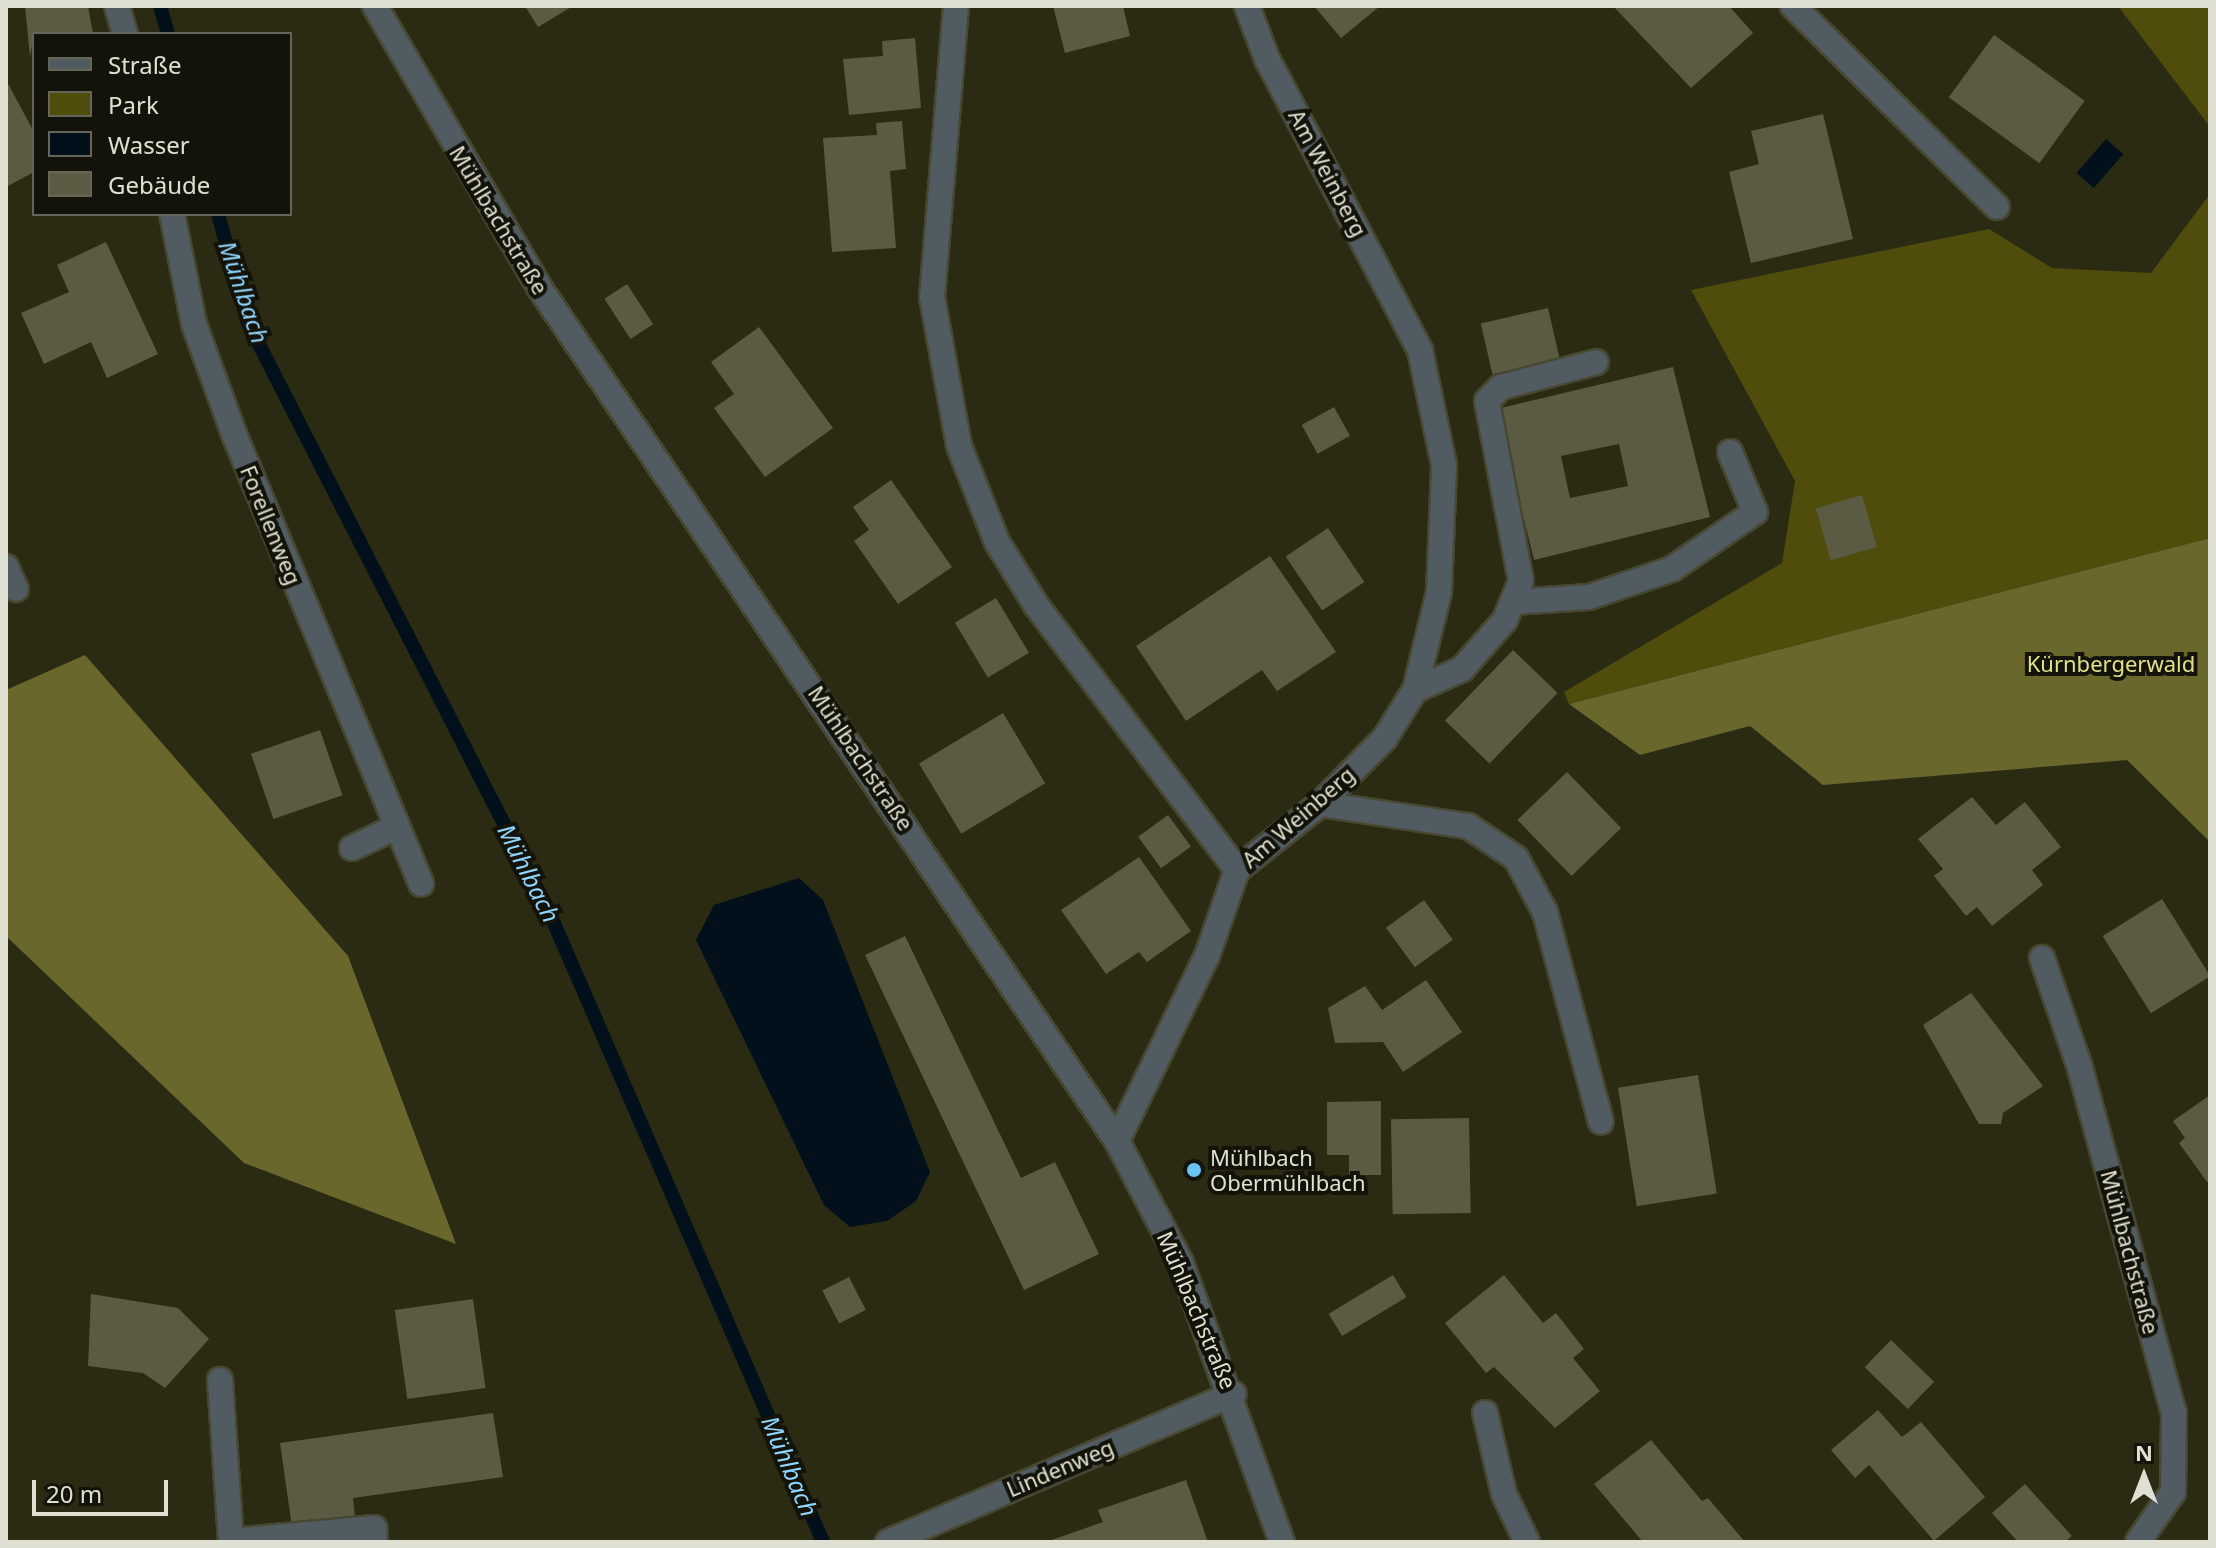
<!DOCTYPE html>
<meta charset="utf-8">
<style>
body{margin:0}
#map{position:relative;width:2216px;height:1548px;overflow:hidden;background:#2b2b14;font-family:"Noto Sans",sans-serif}
div>[style]{position:absolute}
.green>*{inset:0;background:#4f4c0c}
.forest>*{inset:0;background:#69672b}
.water>*{inset:0;background:#01101a;transform-origin:0 0}
.stream>*{height:14px;margin:-7px;padding:0 7px;transform-origin:7px;border-radius:7px;background:#01101a}
.building>*{inset:0;background:#5b5b43;transform-origin:0 0}
.roads{filter:drop-shadow(2px 0 #484832) drop-shadow(-2px 0 #484832) drop-shadow(0 2px #484832) drop-shadow(0 -2px #484832)}
.minor>*{height:24px;margin:-12px;padding:0 12px;transform-origin:12px;border-radius:12px;background:#515b62}
.dots>*{width:22px;height:22px;translate:-50% -50%;box-sizing:border-box;border:4px solid #131309;border-radius:50%}
span{translate:-50% -50%;white-space:nowrap;text-align:center;line-height:1.15;-webkit-text-stroke:8px #131309;paint-order:stroke}
.street-label{font-size:22px;color:#e0e0d2}
.park-label{font-size:22px;color:#e3e188}
.poi-label{font-size:22px;color:#e0e0d2}
.left{translate:0 -50%;text-align:left}
.water-label{font-size:24px;color:#90d6fe;font-style:italic}
.frame{position:absolute;inset:0;border:8px solid #e0e0d2;pointer-events:none}
.legend{position:absolute;left:32px;top:32px;width:260px;height:184px;box-sizing:border-box;background:#131309;border:2px solid #656559;margin:0;padding:10px 14px;list-style:none;font-size:24px;color:#e0e0d2}
.legend li{display:flex;align-items:center;gap:16px;height:40px}
.legend b{width:40px;border:2px solid #656559}
.north{position:absolute;left:2104px;top:1436px;width:80px;height:80px;-webkit-text-stroke:6px #131309;paint-order:stroke;rotate:0deg;font-size:22px;font-weight:700;line-height:32px;text-align:center;color:#e0e0d2}
.north::after{content:'';display:block;margin:auto;width:28px;height:36px;background:#e0e0d2;clip-path:polygon(50% 0,100% 100%,50% 72%,0 100%)}
.scale{position:absolute;left:32px;top:1480px;width:136px;height:36px;box-sizing:border-box;border:4px solid #e0e0d2;border-top:0;padding-left:10px;font-size:24px;line-height:28px;white-space:nowrap;color:#e0e0d2;-webkit-text-stroke:6px #131309;paint-order:stroke}
</style>
<div id="map">
<div class="green">
<div style="clip-path:polygon(2118px 6px,2210px 6px,2210px 127px)"></div>
<div style="clip-path:polygon(2210px 194px,2210px 538px,1569px 704px,1564px 692px,1782px 563px,1795px 481px,1691px 290px,1989px 229px,2052px 268px,2151px 273px)"></div>
</div>
<div class="forest">
<div style="clip-path:polygon(2210px 538px,2210px 842px,2127px 760px,1823px 785px,1750px 726px,1640px 755px,1569px 704px)"></div>
<div style="clip-path:polygon(85px 655px,348px 956px,456px 1244px,244px 1163px,6px 936px,6px 690px)"></div>
</div>
<div class="water">
<div style="left:2106px;top:139px;width:23px;height:45px;rotate:41deg"></div>
<div style="clip-path:polygon(799px 878px,823px 900px,930px 1172px,916px 1201px,887px 1221px,850px 1227px,824px 1205px,696px 940px,714px 905px)"></div>
</div>
<div class="stream">
<div style="left:160px;top:6px;width:29px;rotate:74deg"></div>
<div style="left:218px;top:214px;width:113px;rotate:74.6deg"></div>
<div style="left:248px;top:323px;width:664px;rotate:62.93deg"></div>
<div style="left:550px;top:914px;width:685px;rotate:66.5deg"></div>
</div>
<div class="building">
<div style="clip-path:polygon(25px 6px,88px 6px,93px 34px,34px 34px,30px 57px)"></div>
<div style="clip-path:polygon(525px 6px,573px 6px,538px 27px)"></div>
<div style="clip-path:polygon(1053px 6px,1123px 6px,1130px 36px,1065px 53px)"></div>
<div style="clip-path:polygon(1314px 6px,1380px 6px,1341px 38px)"></div>
<div style="clip-path:polygon(1613px 6px,1729px 6px,1753px 33px,1691px 88px)"></div>
<div style="left:1994px;top:35px;width:112px;height:77px;rotate:36deg"></div>
<div style="clip-path:polygon(915px 38px,921px 108px,849px 115px,843px 59px,883px 56px,882px 41px)"></div>
<div style="clip-path:polygon(6px 80px,34px 132px,34px 172px,6px 187px)"></div>
<div style="clip-path:polygon(1823px 114px,1853px 239px,1751px 263px,1729px 172px,1759px 164px,1751px 131px)"></div>
<div style="clip-path:polygon(902px 121px,906px 169px,890px 171px,896px 248px,832px 252px,823px 138px,877px 135px,876px 123px)"></div>
<div style="clip-path:polygon(106px 242px,158px 354px,107px 378px,91px 342px,44px 364px,21px 313px,69px 292px,57px 265px)"></div>
<div style="left:627px;top:284px;width:48px;height:27px;rotate:57deg"></div>
<div style="left:1548px;top:308px;width:52px;height:69px;rotate:77deg"></div>
<div style="clip-path:polygon(759px 327px,833px 428px,765px 477px,714px 408px,734px 394px,711px 362px)"></div>
<div style="clip-path:polygon(evenodd,1673px 367px,1710px 517px,1534px 560px,1497px 409px,1673px 367px,1619px 444px,1628px 486px,1570px 498px,1561px 456px,1619px 444px)"></div>
<div style="left:1334px;top:407px;width:33px;height:37px;rotate:61deg"></div>
<div style="clip-path:polygon(891px 480px,952px 567px,898px 604px,854px 541px,869px 530px,853px 507px)"></div>
<div style="left:1862px;top:495px;width:54px;height:48px;rotate:74deg"></div>
<div style="left:1328px;top:528px;width:65px;height:51px;rotate:56deg"></div>
<div style="clip-path:polygon(1270px 556px,1336px 652px,1277px 691px,1262px 670px,1186px 721px,1136px 646px)"></div>
<div style="left:996px;top:598px;width:64px;height:48px;rotate:59deg"></div>
<div style="left:1513px;top:650px;width:62px;height:98px;rotate:44deg"></div>
<div style="left:1003px;top:713px;width:82px;height:98px;rotate:59deg"></div>
<div style="left:320px;top:730px;width:69px;height:73px;rotate:71deg"></div>
<div style="left:1567px;top:772px;width:78px;height:69px;rotate:46deg"></div>
<div style="clip-path:polygon(1972px 797px,1996px 825px,2025px 802px,2061px 847px,2032px 870px,2043px 885px,1992px 926px,1977px 907px,1966px 916px,1934px 876px,1943px 869px,1918px 839px)"></div>
<div style="left:1168px;top:815px;width:39px;height:37px;rotate:54deg"></div>
<div style="clip-path:polygon(1139px 857px,1191px 931px,1147px 962px,1139px 952px,1106px 974px,1061px 910px)"></div>
<div style="left:2162px;top:899px;width:91px;height:70px;rotate:58deg"></div>
<div style="left:1424px;top:900px;width:49px;height:47px;rotate:54deg"></div>
<div style="clip-path:polygon(905px 936px,1021px 1178px,1055px 1162px,1099px 1254px,1024px 1290px,865px 955px)"></div>
<div style="clip-path:polygon(1426px 980px,1462px 1032px,1403px 1072px,1383px 1042px,1335px 1043px,1328px 1008px,1365px 986px,1382px 1010px)"></div>
<div style="clip-path:polygon(1971px 993px,2043px 1086px,2003px 1113px,2001px 1124px,1979px 1124px,1923px 1025px)"></div>
<div style="left:1698px;top:1075px;width:120px;height:81px;rotate:81deg"></div>
<div style="clip-path:polygon(2210px 1095px,2210px 1180px,2207px 1182px,2179px 1143px,2185px 1138px,2173px 1121px)"></div>
<div style="clip-path:polygon(1381px 1101px,1381px 1175px,1349px 1175px,1349px 1155px,1327px 1155px,1327px 1102px)"></div>
<div style="left:1469px;top:1118px;width:95px;height:78px;rotate:89deg"></div>
<div style="left:1393px;top:1275px;width:26px;height:75px;rotate:59deg"></div>
<div style="clip-path:polygon(1504px 1275px,1543px 1323px,1556px 1313px,1584px 1349px,1573px 1358px,1600px 1391px,1555px 1428px,1494px 1367px,1486px 1373px,1445px 1323px)"></div>
<div style="left:849px;top:1277px;width:37px;height:30px;rotate:63deg"></div>
<div style="clip-path:polygon(91px 1294px,178px 1308px,209px 1339px,165px 1388px,143px 1373px,88px 1366px)"></div>
<div style="left:473px;top:1299px;width:90px;height:79px;rotate:82deg"></div>
<div style="left:1891px;top:1340px;width:60px;height:38px;rotate:44deg"></div>
<div style="clip-path:polygon(1878px 1410px,1902px 1437px,1921px 1422px,1985px 1497px,1934px 1541px,1869px 1465px,1855px 1478px,1831px 1450px)"></div>
<div style="clip-path:polygon(493px 1413px,503px 1477px,353px 1498px,355px 1518px,292px 1527px,280px 1443px)"></div>
<div style="clip-path:polygon(1651px 1440px,1702px 1501px,1708px 1498px,1745px 1542px,1643px 1542px,1594px 1484px)"></div>
<div style="clip-path:polygon(1186px 1480px,1208px 1542px,1046px 1542px,1103px 1522px,1098px 1510px)"></div>
<div style="clip-path:polygon(2025px 1484px,2072px 1536px,2065px 1542px,2018px 1542px,1992px 1513px)"></div>
</div>
<div class="roads">
<div class="minor">
<div style="left:117px;top:6px;width:29px;rotate:74deg"></div>
<div style="left:375px;top:6px;width:325px;rotate:59.7deg"></div>
<div style="left:539px;top:287px;width:1031px;rotate:55.91deg"></div>
<div style="left:1117px;top:1141px;width:138px;rotate:62.3deg"></div>
<div style="left:1181px;top:1263px;width:297px;rotate:70.1deg"></div>
<div style="left:956px;top:6px;width:292px;rotate:94.7deg"></div>
<div style="left:932px;top:297px;width:151px;rotate:79.7deg"></div>
<div style="left:959px;top:446px;width:103px;rotate:68.4deg"></div>
<div style="left:997px;top:542px;width:74px;rotate:58.2deg"></div>
<div style="left:1036px;top:605px;width:333px;rotate:52.8deg"></div>
<div style="left:1793px;top:6px;width:286px;rotate:44.6deg"></div>
<div style="left:172px;top:214px;width:112px;rotate:78.7deg"></div>
<div style="left:194px;top:324px;width:117px;rotate:70deg"></div>
<div style="left:234px;top:434px;width:487px;rotate:67.4deg"></div>
<div style="left:6px;top:567px;width:24px;rotate:66deg"></div>
<div style="left:1513px;top:602px;width:76px;rotate:-3.8deg"></div>
<div style="left:1589px;top:597px;width:88px;rotate:-18.6deg"></div>
<div style="left:1672px;top:569px;width:101px;rotate:-34.5deg"></div>
<div style="left:1755px;top:512px;width:65px;rotate:-112.6deg"></div>
<div style="left:1415px;top:690px;width:51px;rotate:-24.1deg"></div>
<div style="left:1462px;top:669px;width:65px;rotate:-48.7deg"></div>
<div style="left:1505px;top:620px;width:42px;rotate:-67.7deg"></div>
<div style="left:1521px;top:581px;width:183px;rotate:-100.7deg"></div>
<div style="left:1487px;top:401px;width:20px;rotate:-45deg"></div>
<div style="left:1501px;top:387px;width:98px;rotate:-14.7deg"></div>
<div style="left:1320px;top:804px;width:150px;rotate:8.5deg"></div>
<div style="left:1468px;top:826px;width:58px;rotate:33.7deg"></div>
<div style="left:1516px;top:858px;width:61px;rotate:61.8deg"></div>
<div style="left:1545px;top:912px;width:217px;rotate:75.1deg"></div>
<div style="left:352px;top:848px;width:49px;rotate:-25.5deg"></div>
<div style="left:2042px;top:958px;width:116px;rotate:70.9deg"></div>
<div style="left:2080px;top:1068px;width:358px;rotate:74.8deg"></div>
<div style="left:2174px;top:1413px;width:79px;rotate:90.7deg"></div>
<div style="left:2173px;top:1492px;width:61px;rotate:125deg"></div>
<div style="left:1117px;top:1141px;width:206px;rotate:-64.1deg"></div>
<div style="left:1207px;top:956px;width:91px;rotate:-70.8deg"></div>
<div style="left:1237px;top:870px;width:106px;rotate:-38.5deg"></div>
<div style="left:1320px;top:804px;width:93px;rotate:-45.4deg"></div>
<div style="left:1385px;top:738px;width:57px;rotate:-58deg"></div>
<div style="left:1415px;top:690px;width:101px;rotate:-76.2deg"></div>
<div style="left:1439px;top:592px;width:127px;rotate:-87.7deg"></div>
<div style="left:1444px;top:465px;width:117px;rotate:-101.8deg"></div>
<div style="left:1420px;top:350px;width:329px;rotate:-117.7deg"></div>
<div style="left:1267px;top:59px;width:57px;rotate:-110.7deg"></div>
<div style="left:220px;top:1380px;width:162px;rotate:86.1deg"></div>
<div style="left:1485px;top:1413px;width:83px;rotate:76.8deg"></div>
<div style="left:1504px;top:1494px;width:53px;rotate:64.4deg"></div>
<div style="left:231px;top:1541px;width:144px;rotate:-5.2deg"></div>
<div style="left:374px;top:1528px;width:14px;rotate:86deg"></div>
<div style="left:888px;top:1542px;width:376px;rotate:-23.2deg"></div>
</div>
</div>
<div class="dots">
<div style="left:1194px;top:1170px;background:#6bc3f2"></div>
</div>
<div class="street-label">
<span style="left:1328px;top:173px;rotate:62deg">Am Weinberg</span>
<span style="left:499px;top:220px;rotate:59deg">Mühlbachstraße</span>
<span style="left:271px;top:525px;rotate:68deg">Forellenweg</span>
<span style="left:861px;top:758px;rotate:56deg">Mühlbachstraße</span>
<span style="left:1298px;top:817px;rotate:-41deg">Am Weinberg</span>
<span style="left:2130px;top:1252px;rotate:75deg">Mühlbachstraße</span>
<span style="left:1197px;top:1310px;rotate:67deg">Mühlbachstraße</span>
<span style="left:1060px;top:1468px;rotate:-23deg">Lindenweg</span>
</div>
<div class="park-label">
<span style="left:2111px;top:664px">Kürnbergerwald</span>
</div>
<div class="poi-label">
<span class="left" style="left:1210px;top:1170px">Mühlbach<br>Obermühlbach</span>
</div>
<div class="water-label">
<span style="left:244px;top:292px;rotate:71deg">Mühlbach</span>
<span style="left:529px;top:873px;rotate:63deg">Mühlbach</span>
<span style="left:790px;top:1466px;rotate:67deg">Mühlbach</span>
</div>
<div class="frame"></div>
<ul class="legend">
<li><b style="height:10px;background:#515b62"></b>Straße</li>
<li><b style="height:22px;background:#4f4c0c"></b>Park</li>
<li><b style="height:22px;background:#01101a"></b>Wasser</li>
<li><b style="height:22px;background:#5b5b43"></b>Gebäude</li>
</ul>
<div class="north">N</div>
<div class="scale">20 m</div>
</div>
